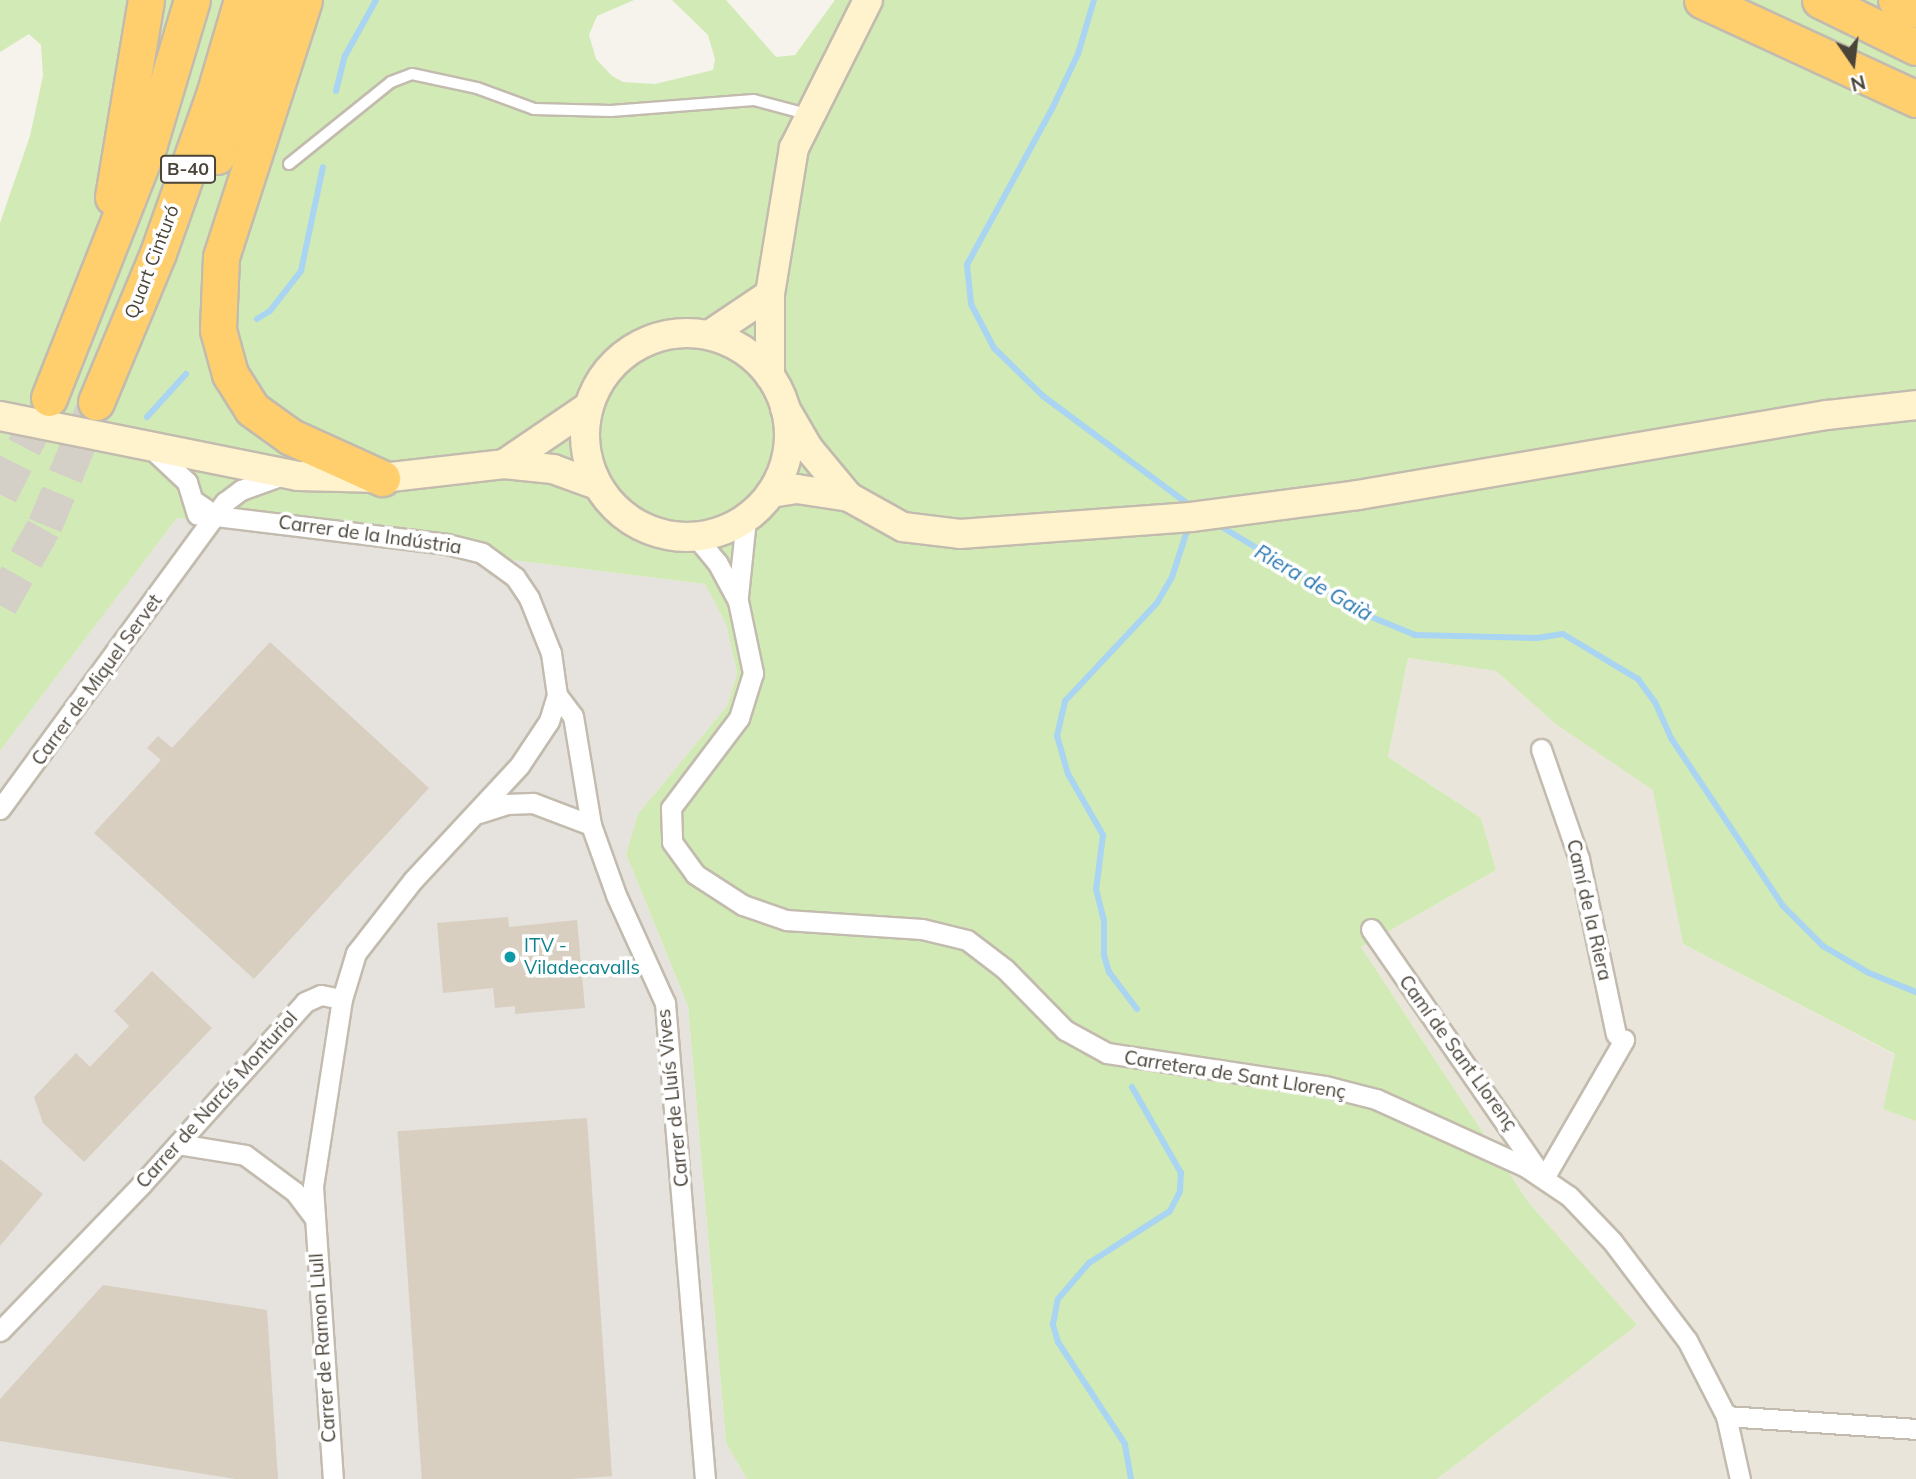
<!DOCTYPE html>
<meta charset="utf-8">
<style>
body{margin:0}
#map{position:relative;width:1916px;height:1479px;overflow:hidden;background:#f6f3ec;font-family:Mulish,sans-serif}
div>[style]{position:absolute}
.residential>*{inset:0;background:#eae5da}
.industrial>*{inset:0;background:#e6e2dd}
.green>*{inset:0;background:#d2eab5}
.stream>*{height:6px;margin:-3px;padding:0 3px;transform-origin:3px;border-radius:3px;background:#a9d4f2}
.building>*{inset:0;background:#d8cfc1;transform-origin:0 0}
.highway-tunnel>*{height:35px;margin-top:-17.5px;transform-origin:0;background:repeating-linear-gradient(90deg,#d4d0c8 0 35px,transparent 0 53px)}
.roads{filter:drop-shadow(2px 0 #c2bbae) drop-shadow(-2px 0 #c2bbae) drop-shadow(0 2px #c2bbae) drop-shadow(0 -2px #c2bbae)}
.lane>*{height:10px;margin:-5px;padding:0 5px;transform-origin:5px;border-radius:5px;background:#fff}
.street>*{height:19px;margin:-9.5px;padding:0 9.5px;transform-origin:9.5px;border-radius:9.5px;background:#fff}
.secondary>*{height:28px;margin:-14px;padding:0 14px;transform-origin:14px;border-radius:14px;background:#fff3cd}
.secondary>.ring{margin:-14px;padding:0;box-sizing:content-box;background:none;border:28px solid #fff3cd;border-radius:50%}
.highway>*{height:35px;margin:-17.5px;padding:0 17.5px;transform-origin:17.5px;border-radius:17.5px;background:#ffcf6e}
.dots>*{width:19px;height:19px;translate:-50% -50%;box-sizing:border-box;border:4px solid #fff;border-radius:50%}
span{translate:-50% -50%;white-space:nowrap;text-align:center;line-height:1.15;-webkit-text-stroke:7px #fff;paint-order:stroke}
.shield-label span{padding:2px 5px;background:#fff;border:2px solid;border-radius:5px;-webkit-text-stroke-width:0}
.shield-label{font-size:18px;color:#4b4439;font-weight:700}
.street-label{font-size:19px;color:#4b4439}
.culture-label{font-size:19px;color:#0d838f}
.left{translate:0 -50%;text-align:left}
.water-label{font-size:21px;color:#2e7ab2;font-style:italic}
.north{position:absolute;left:1818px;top:28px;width:70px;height:70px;-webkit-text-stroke:5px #fff;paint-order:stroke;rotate:166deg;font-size:19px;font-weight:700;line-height:28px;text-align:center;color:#4b4439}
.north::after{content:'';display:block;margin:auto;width:24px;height:32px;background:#4b4439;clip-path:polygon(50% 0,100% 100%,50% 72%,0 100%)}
</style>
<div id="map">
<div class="residential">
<div style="clip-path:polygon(1408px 658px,1496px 671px,1557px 725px,1654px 790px,1683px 944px,1896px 1055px,1884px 1109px,1916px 1121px,1916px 1479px,1437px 1479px,1637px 1325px,1529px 1203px,1361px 947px,1496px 870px,1481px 818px,1388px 757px)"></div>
</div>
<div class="industrial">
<div style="clip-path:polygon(177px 518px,705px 584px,726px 624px,737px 673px,727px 706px,638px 814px,626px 854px,688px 1006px,726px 1443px,747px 1479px,0 1479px,0 751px)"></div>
</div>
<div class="green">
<div style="clip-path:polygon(0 0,634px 0,597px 16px,589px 35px,596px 59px,612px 76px,623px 82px,655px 84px,713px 70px,715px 59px,708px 35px,672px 0,726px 0,776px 57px,795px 55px,835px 0,1916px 0,1916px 1121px,1883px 1109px,1895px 1054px,1683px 944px,1653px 790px,1557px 725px,1496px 671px,1408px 658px,1388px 757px,1481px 818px,1496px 870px,1361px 947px,1529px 1203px,1637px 1325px,1437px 1479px,747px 1479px,726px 1443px,688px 1006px,626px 854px,638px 814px,727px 706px,737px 673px,726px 624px,705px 584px,177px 518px,0 751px,0 223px,30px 136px,43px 76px,41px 45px,29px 34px,0 52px)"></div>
</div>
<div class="stream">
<div style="left:1094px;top:0;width:56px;rotate:106.5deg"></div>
<div style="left:1078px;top:54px;width:59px;rotate:115.3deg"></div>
<div style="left:1053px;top:107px;width:180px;rotate:118.6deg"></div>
<div style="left:967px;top:265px;width:39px;rotate:84deg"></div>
<div style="left:971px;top:304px;width:50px;rotate:62.4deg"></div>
<div style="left:994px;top:348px;width:69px;rotate:44.4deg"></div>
<div style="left:1043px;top:396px;width:187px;rotate:36.7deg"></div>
<div style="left:336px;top:91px;width:36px;rotate:-76deg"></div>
<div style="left:345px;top:56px;width:64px;rotate:-61deg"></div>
<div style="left:257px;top:319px;width:15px;rotate:-32deg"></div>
<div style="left:270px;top:311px;width:51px;rotate:-52.2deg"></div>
<div style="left:301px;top:271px;width:106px;rotate:-78.1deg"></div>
<div style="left:147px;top:417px;width:58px;rotate:-47.8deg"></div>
<div style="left:1217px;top:524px;width:178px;rotate:31.2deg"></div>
<div style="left:1369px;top:616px;width:50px;rotate:22.4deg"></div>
<div style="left:1415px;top:635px;width:122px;rotate:1.4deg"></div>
<div style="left:1537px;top:638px;width:26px;rotate:-9deg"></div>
<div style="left:1563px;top:634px;width:87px;rotate:31deg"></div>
<div style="left:1638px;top:679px;width:29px;rotate:54deg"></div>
<div style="left:1655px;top:702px;width:39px;rotate:66deg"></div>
<div style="left:1671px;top:738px;width:202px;rotate:56.3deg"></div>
<div style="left:1783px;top:906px;width:57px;rotate:45deg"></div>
<div style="left:1823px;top:946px;width:53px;rotate:30.4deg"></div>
<div style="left:1869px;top:973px;width:51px;rotate:22deg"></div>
<div style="left:1137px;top:1009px;width:46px;rotate:-127.1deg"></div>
<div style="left:1109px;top:972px;width:17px;rotate:-107deg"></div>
<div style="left:1104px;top:956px;width:35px;rotate:-90deg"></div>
<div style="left:1104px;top:921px;width:32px;rotate:-104deg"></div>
<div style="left:1096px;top:890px;width:55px;rotate:-82.7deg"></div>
<div style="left:1103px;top:835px;width:70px;rotate:-119.8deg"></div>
<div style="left:1068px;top:774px;width:40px;rotate:-106deg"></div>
<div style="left:1057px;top:736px;width:36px;rotate:-77deg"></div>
<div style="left:1065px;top:701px;width:134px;rotate:-46.8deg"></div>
<div style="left:1157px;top:603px;width:30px;rotate:-60deg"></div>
<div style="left:1172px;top:577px;width:55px;rotate:-71.9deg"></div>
<div style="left:1131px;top:1479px;width:36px;rotate:-100deg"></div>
<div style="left:1125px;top:1444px;width:122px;rotate:-123.3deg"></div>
<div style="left:1058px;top:1342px;width:19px;rotate:-106deg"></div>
<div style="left:1053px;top:1324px;width:25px;rotate:-79deg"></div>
<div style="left:1058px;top:1299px;width:48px;rotate:-49.3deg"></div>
<div style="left:1089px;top:1263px;width:96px;rotate:-32.7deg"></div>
<div style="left:1170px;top:1211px;width:22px;rotate:-63deg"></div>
<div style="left:1180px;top:1191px;width:18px;rotate:-87deg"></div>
<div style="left:1181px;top:1173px;width:99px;rotate:-119.7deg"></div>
</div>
<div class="building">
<div style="clip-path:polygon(270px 642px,429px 788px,254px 979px,94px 833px,161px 760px,147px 748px,158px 736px,172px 748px)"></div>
<div style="clip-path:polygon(508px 917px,509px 927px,577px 920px,585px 1008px,515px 1014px,515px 1006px,495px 1008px,493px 988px,443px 993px,437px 923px)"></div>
<div style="clip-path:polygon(152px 971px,212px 1028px,84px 1162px,43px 1123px,34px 1097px,76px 1053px,90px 1067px,129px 1026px,114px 1011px)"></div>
<div style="left:587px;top:1118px;width:359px;height:190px;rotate:86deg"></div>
<div style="clip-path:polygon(0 1159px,43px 1194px,0 1246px)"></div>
<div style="clip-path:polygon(103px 1285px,267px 1310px,278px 1479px,235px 1479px,0 1441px,0 1399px)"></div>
</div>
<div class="highway-tunnel">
<div style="left:0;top:494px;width:108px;rotate:-63deg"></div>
<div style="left:0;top:605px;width:92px;rotate:-60.6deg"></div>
<div style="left:45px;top:525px;width:133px;rotate:-67.5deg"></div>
</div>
<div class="roads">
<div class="lane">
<div style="left:289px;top:164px;width:131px;rotate:-38.8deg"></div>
<div style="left:391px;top:82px;width:22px;rotate:-21deg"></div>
<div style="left:412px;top:74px;width:66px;rotate:12.2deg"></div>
<div style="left:477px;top:88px;width:61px;rotate:20.2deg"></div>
<div style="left:534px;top:109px;width:77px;rotate:1.5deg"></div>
<div style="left:611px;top:111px;width:143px;rotate:-4.4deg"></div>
<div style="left:754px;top:100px;width:55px;rotate:14.8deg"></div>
</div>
<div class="street">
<div style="left:152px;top:449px;width:48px;rotate:43.3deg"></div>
<div style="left:187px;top:482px;width:34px;rotate:73deg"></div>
<div style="left:194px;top:501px;width:27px;rotate:34deg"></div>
<div style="left:216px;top:516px;width:233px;rotate:6.9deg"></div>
<div style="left:447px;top:544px;width:36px;rotate:14deg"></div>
<div style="left:482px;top:553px;width:41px;rotate:36deg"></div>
<div style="left:515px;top:577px;width:25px;rotate:56deg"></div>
<div style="left:529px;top:598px;width:59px;rotate:68.2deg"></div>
<div style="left:551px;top:653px;width:42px;rotate:81.9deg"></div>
<div style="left:557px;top:695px;width:27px;rotate:107deg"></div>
<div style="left:549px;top:721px;width:54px;rotate:123.7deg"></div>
<div style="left:519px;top:766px;width:156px;rotate:132.9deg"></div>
<div style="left:413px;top:880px;width:93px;rotate:128deg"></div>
<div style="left:356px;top:953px;width:48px;rotate:106.9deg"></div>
<div style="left:342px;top:999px;width:190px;rotate:98.8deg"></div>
<div style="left:313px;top:1187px;width:293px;rotate:86.1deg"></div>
<div style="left:695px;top:536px;width:34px;rotate:50deg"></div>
<div style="left:717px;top:562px;width:44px;rotate:61.7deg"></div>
<div style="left:738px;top:601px;width:74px;rotate:78.2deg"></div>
<div style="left:753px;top:673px;width:47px;rotate:107.3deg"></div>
<div style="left:739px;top:718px;width:113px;rotate:127.1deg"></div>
<div style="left:671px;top:808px;width:34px;rotate:88deg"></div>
<div style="left:672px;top:842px;width:39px;rotate:54deg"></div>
<div style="left:695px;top:874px;width:57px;rotate:32.9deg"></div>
<div style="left:743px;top:905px;width:46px;rotate:19.2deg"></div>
<div style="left:786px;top:920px;width:136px;rotate:3.8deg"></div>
<div style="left:922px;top:929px;width:46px;rotate:13.7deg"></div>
<div style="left:967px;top:940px;width:48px;rotate:37.3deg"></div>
<div style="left:1005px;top:969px;width:86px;rotate:45.5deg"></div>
<div style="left:1065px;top:1030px;width:48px;rotate:28.7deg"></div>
<div style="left:1107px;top:1053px;width:220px;rotate:8.6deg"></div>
<div style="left:1325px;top:1086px;width:53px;rotate:14.3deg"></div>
<div style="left:1376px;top:1099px;width:165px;rotate:24.4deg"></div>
<div style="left:1526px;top:1167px;width:52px;rotate:34deg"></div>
<div style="left:1569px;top:1196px;width:62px;rotate:46.3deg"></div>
<div style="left:1612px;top:1241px;width:124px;rotate:52.9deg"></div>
<div style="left:1687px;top:1340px;width:85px;rotate:62.8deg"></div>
<div style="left:1726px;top:1416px;width:65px;rotate:77.5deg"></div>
<div style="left:738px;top:596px;width:78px;rotate:-84.1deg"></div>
<div style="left:557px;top:695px;width:26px;rotate:53deg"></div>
<div style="left:573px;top:716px;width:110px;rotate:80.6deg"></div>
<div style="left:591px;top:825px;width:74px;rotate:70.3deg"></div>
<div style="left:616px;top:895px;width:119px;rotate:65.6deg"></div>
<div style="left:665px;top:1003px;width:478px;rotate:85.2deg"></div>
<div style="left:1541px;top:749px;width:116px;rotate:70.9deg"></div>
<div style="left:1579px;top:859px;width:179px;rotate:78.1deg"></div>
<div style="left:0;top:809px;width:381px;rotate:-53.8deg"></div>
<div style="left:225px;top:502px;width:20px;rotate:-37deg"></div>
<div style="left:241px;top:490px;width:45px;rotate:-19.7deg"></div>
<div style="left:479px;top:813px;width:28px;rotate:-18deg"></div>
<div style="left:506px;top:804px;width:27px;rotate:-2deg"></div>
<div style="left:533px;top:803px;width:62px;rotate:20.8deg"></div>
<div style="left:1371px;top:929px;width:302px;rotate:55.3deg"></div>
<div style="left:178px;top:1144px;width:68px;rotate:9.3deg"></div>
<div style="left:245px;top:1155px;width:62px;rotate:36.5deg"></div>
<div style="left:295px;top:1192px;width:31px;rotate:53deg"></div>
<div style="left:1544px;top:1178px;width:160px;rotate:-59.9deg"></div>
<div style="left:0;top:1331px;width:203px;rotate:-46deg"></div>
<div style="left:141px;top:1185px;width:246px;rotate:-48.1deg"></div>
<div style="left:305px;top:1002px;width:17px;rotate:-24deg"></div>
<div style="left:321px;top:995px;width:21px;rotate:11deg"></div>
<div style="left:1726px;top:1416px;width:190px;rotate:3.9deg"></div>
</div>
<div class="secondary">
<div class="ring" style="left:585px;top:333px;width:176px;height:176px"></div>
<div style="left:709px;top:335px;width:73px;rotate:-33.9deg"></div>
<div style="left:770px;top:376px;width:82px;rotate:-90deg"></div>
<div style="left:770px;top:294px;width:148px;rotate:-80.7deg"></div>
<div style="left:794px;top:148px;width:165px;rotate:-63.4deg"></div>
<div style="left:785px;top:408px;width:48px;rotate:59.7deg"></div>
<div style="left:809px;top:449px;width:62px;rotate:50.2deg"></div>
<div style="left:849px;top:497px;width:62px;rotate:29.1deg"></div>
<div style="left:903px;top:527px;width:57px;rotate:7deg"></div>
<div style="left:960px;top:534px;width:232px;rotate:-4.2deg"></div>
<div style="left:1191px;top:517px;width:168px;rotate:-7.5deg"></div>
<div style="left:1358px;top:495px;width:476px;rotate:-9.7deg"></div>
<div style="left:1827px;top:415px;width:90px;rotate:-6.4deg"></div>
<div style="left:0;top:416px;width:304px;rotate:11.4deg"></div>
<div style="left:298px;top:476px;width:84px;rotate:1.4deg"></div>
<div style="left:382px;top:478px;width:123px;rotate:-6.5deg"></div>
<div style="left:504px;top:464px;width:49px;rotate:5.8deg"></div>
<div style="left:553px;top:469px;width:47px;rotate:20deg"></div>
<div style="left:504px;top:464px;width:102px;rotate:-34.2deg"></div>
<div style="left:771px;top:493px;width:26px;rotate:-9deg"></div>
<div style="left:797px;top:489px;width:53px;rotate:8.7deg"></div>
</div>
<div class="highway">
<div style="left:304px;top:0;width:270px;rotate:107.9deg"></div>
<div style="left:221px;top:257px;width:73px;rotate:92.4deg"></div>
<div style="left:218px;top:330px;width:46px;rotate:74.7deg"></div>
<div style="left:230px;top:374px;width:41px;rotate:57.8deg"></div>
<div style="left:252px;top:409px;width:48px;rotate:35.7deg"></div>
<div style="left:291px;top:437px;width:100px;rotate:24.3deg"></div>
<div style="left:1702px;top:0;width:236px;rotate:24.8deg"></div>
<div style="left:1820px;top:0;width:107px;rotate:26.1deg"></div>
<div style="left:1896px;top:0;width:22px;rotate:24deg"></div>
<div style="left:217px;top:156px;width:164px;rotate:-71.9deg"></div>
<div style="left:113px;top:197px;width:200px;rotate:-80.5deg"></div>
<div style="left:49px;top:398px;width:273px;rotate:-68.5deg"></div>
<div style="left:149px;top:144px;width:150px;rotate:-73.4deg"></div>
<div style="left:96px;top:402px;width:161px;rotate:-67.4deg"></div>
<div style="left:158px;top:253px;width:168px;rotate:-70.5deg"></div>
<div style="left:214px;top:95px;width:99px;rotate:-73.6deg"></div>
</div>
</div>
<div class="dots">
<div style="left:510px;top:957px;background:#0f9aa8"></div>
</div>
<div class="shield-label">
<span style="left:188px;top:169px">B-40</span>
</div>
<div class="street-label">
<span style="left:152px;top:262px;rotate:-69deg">Quart Cinturó</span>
<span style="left:370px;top:535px;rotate:8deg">Carrer de la Indústria</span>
<span style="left:97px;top:680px;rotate:-54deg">Carrer de Miquel Servet</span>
<span style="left:1589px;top:910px;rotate:77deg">Camí de la Riera</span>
<span style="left:1458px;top:1053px;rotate:54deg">Camí de Sant Llorenç</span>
<span style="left:1235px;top:1075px;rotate:9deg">Carretera de Sant Llorenç</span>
<span style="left:673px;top:1098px;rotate:-96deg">Carrer de Lluís Vives</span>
<span style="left:217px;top:1100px;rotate:-48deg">Carrer de Narcís Monturiol</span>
<span style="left:323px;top:1348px;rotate:-94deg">Carrer de Ramon Llull</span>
</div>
<div class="culture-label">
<span class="left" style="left:524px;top:957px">ITV -<br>Viladecavalls</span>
</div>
<div class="water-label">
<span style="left:1314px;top:582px;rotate:30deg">Riera de Gaià</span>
</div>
<div class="north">N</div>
</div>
